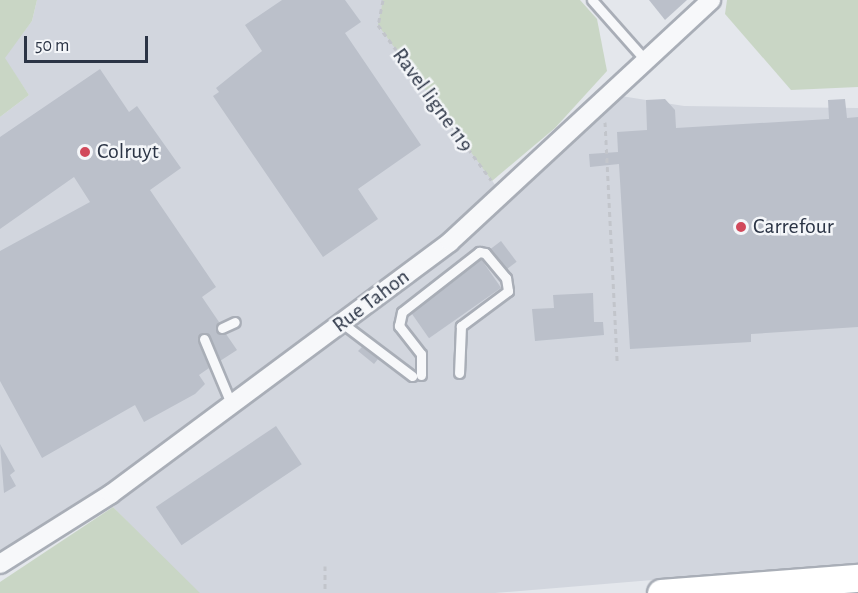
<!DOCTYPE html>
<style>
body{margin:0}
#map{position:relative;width:858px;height:593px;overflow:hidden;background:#e4e7ec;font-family:"Alegreya Sans",sans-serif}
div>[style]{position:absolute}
.built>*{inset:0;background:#d2d6de}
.green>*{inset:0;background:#c9d6c5}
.building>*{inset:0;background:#bbc0ca;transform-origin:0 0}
.path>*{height:3px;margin-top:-1.5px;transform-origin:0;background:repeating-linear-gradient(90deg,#c2c5cb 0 4.5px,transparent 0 9px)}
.roads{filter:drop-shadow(2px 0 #a9aeb7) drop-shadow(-2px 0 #a9aeb7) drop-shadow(0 2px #a9aeb7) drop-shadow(0 -2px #a9aeb7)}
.lane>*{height:9px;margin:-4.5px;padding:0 4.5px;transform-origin:4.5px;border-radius:4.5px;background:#f7f8fa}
.street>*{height:18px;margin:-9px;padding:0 9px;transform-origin:9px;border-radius:9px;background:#f7f8fa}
.primary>*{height:27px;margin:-13.5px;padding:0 13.5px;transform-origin:13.5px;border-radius:13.5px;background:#fff}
.dots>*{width:16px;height:16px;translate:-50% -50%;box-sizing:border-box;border:3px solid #f4f6f9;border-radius:50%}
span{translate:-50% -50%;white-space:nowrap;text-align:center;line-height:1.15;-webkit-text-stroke:5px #f4f6f9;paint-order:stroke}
.street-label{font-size:22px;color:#2b3445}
.poi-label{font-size:22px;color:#2b3445}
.left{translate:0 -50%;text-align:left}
.scale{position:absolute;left:24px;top:36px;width:124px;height:27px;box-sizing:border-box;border:3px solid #2b3445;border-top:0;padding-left:8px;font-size:18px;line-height:21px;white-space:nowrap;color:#2b3445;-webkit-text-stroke:4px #f4f6f9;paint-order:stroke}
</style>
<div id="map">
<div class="built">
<div style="clip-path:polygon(37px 0,383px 0,379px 25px,501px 193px,621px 96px,684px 106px,858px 108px,858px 563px,495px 593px,196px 593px,113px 507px,320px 339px,93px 499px,0 551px,0 117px,29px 95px,4px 58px,32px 21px)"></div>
</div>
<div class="green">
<div style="clip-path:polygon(0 0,37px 0,32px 21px,5px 58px,29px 95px,0 117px)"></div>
<div style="clip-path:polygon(383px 0,580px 0,597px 19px,607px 71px,555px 128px,492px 181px,378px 25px)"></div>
<div style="clip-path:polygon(727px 0,858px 0,858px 87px,791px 90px,725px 14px)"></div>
<div style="clip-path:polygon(113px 507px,200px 593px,0 593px,0 582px)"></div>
</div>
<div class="building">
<div style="clip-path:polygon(282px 0,345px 0,361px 22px,345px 33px,421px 145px,358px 189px,378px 219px,323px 257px,213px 96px,219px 92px,216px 88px,262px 51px,245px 25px)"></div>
<div style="clip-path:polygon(649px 0,687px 0,665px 20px)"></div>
<div style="clip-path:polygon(100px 69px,129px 112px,137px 106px,181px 168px,150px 190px,216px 287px,202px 297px,219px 322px,216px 331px,226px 334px,237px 350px,220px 361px,210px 336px,201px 333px,198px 341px,209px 368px,199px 375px,205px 384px,195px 394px,144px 422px,135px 405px,42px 458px,0 381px,0 251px,90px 202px,74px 177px,0 229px,0 137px)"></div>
<div style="clip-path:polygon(665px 99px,675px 110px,676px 128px,829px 119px,828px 100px,845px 99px,847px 118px,858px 117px,858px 327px,751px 334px,751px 342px,630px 349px,619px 164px,590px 167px,589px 154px,618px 152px,617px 132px,647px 130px,646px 100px)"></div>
<div style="left:501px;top:241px;width:26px;height:14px;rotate:53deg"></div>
<div style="left:481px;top:259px;width:35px;height:88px;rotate:55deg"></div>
<div style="clip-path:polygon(593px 293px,594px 322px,603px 322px,604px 335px,535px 341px,532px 309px,554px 308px,553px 295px)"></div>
<div style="clip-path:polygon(362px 347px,378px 359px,374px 364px,358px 351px)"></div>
<div style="left:276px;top:426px;width:46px;height:145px;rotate:56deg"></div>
<div style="clip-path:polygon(0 444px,15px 471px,10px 475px,16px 486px,4px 493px)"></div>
</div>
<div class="path">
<div style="left:383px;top:0;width:25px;rotate:101deg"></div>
<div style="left:378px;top:25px;width:192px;rotate:53.9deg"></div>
<div style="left:605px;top:122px;width:239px;rotate:87.1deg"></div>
<div style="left:325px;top:566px;width:27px;rotate:90deg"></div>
</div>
<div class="roads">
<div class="lane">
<div style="left:592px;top:0;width:83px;rotate:48.4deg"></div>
<div style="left:342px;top:323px;width:88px;rotate:37.1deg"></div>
<div style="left:222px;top:328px;width:14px;rotate:-25deg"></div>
<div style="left:204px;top:339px;width:73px;rotate:67.3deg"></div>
<div style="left:421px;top:375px;width:21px;rotate:-90deg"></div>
<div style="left:421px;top:354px;width:36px;rotate:-128deg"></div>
<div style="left:399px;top:326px;width:14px;rotate:-78deg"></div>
<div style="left:402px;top:312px;width:98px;rotate:-37.9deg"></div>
<div style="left:479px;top:252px;width:6px;rotate:9deg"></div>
<div style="left:485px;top:253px;width:33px;rotate:50deg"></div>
<div style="left:506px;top:278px;width:13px;rotate:81deg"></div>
<div style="left:508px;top:291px;width:59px;rotate:143.3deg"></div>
<div style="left:461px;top:326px;width:47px;rotate:92.4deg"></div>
</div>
<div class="street">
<div style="left:0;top:564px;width:131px;rotate:-32.2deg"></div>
<div style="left:111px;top:494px;width:422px;rotate:-36.6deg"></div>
<div style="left:450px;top:242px;width:356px;rotate:-42.8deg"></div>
</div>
<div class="primary">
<div style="left:661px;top:593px;width:198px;rotate:-4.4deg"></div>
</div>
</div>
<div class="dots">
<div style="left:85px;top:152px;background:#d1495b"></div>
<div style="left:741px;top:227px;background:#d1495b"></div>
</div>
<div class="street-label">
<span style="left:433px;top:100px;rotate:54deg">Ravel ligne 119</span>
<span style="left:371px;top:301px;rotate:-37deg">Rue Tahon</span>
</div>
<div class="poi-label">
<span class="left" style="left:97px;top:152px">Colruyt</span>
<span class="left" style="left:753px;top:227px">Carrefour</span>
</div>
<div class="scale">50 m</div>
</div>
